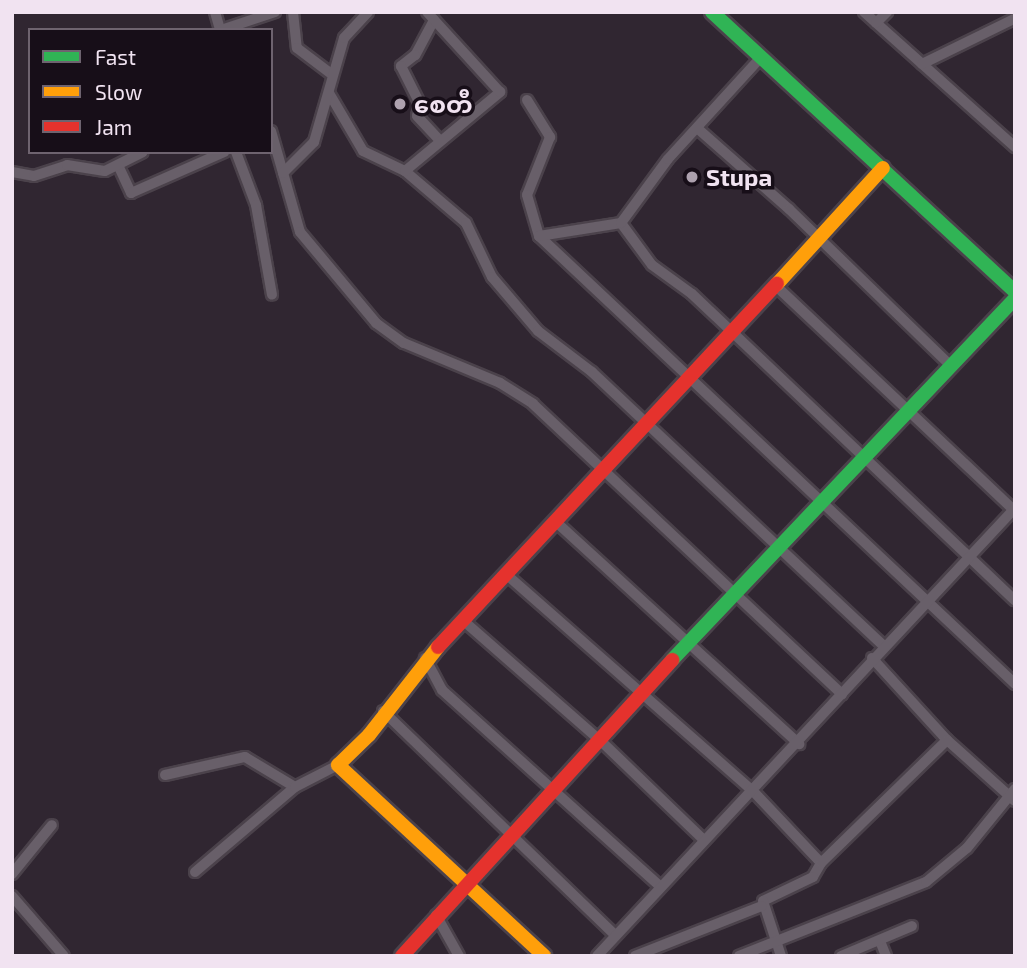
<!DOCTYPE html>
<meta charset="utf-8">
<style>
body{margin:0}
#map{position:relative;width:1027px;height:968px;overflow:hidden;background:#302631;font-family:"Exo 2","Noto Sans Myanmar",sans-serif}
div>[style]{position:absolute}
.roads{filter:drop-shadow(2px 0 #4b424b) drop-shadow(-2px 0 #4b424b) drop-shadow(0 2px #4b424b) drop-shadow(0 -2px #4b424b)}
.street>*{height:10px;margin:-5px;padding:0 5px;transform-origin:5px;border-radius:5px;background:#685f69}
.fast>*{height:14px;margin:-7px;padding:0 7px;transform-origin:7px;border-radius:7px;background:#30b455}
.slow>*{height:14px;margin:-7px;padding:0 7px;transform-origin:7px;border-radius:7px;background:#ff9f0a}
.jam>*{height:14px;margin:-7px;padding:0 7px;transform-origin:7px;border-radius:7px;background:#e5322d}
.dots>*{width:19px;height:19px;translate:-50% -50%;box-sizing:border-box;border:4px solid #170e18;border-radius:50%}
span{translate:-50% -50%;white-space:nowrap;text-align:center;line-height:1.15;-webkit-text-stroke:7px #170e18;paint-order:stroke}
.poi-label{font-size:24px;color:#f1e3f1;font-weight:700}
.left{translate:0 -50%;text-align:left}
.frame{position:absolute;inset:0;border:14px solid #f1e3f1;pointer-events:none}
.legend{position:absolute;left:28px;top:28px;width:245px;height:126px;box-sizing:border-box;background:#170e18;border:2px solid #6e636f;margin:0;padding:9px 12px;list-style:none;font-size:21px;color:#f1e3f1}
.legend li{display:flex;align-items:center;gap:14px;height:35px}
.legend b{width:35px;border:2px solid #6e636f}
</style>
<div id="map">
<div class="roads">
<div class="street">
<div style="left:215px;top:12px;width:19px;rotate:74deg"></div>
<div style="left:293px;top:12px;width:36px;rotate:84deg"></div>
<div style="left:297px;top:48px;width:41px;rotate:37.1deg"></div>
<div style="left:864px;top:12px;width:203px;rotate:41.8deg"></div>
<div style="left:434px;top:20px;width:40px;rotate:118deg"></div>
<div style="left:415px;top:55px;width:18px;rotate:142deg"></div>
<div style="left:401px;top:66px;width:42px;rotate:63.4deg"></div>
<div style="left:420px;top:104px;width:12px;rotate:104deg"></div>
<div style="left:417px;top:116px;width:34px;rotate:47deg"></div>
<div style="left:876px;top:23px;width:16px;rotate:-45deg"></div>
<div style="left:221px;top:30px;width:57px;rotate:-18.4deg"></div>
<div style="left:922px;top:64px;width:102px;rotate:-26.1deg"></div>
<div style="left:329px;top:93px;width:67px;rotate:59.6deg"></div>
<div style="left:363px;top:151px;width:47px;rotate:25.5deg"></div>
<div style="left:405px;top:171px;width:80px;rotate:40.4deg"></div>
<div style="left:466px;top:223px;width:60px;rotate:64.3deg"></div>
<div style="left:492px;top:277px;width:71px;rotate:49.6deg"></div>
<div style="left:538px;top:331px;width:68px;rotate:37.2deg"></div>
<div style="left:592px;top:372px;width:400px;rotate:43.2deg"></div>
<div style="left:527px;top:100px;width:44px;rotate:58.1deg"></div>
<div style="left:550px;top:137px;width:62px;rotate:111.6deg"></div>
<div style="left:527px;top:195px;width:43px;rotate:73.7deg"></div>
<div style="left:539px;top:236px;width:654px;rotate:43.26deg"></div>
<div style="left:697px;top:128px;width:123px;rotate:41.4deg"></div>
<div style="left:789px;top:209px;width:221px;rotate:44.1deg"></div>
<div style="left:271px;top:131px;width:105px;rotate:74deg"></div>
<div style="left:300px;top:232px;width:119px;rotate:50.1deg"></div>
<div style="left:376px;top:323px;width:34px;rotate:36deg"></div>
<div style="left:404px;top:343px;width:104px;rotate:22.6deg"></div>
<div style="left:500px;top:383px;width:39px;rotate:32deg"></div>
<div style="left:533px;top:404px;width:424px;rotate:43.2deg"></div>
<div style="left:236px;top:152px;width:57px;rotate:69.3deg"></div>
<div style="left:256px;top:205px;width:91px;rotate:79.9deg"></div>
<div style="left:118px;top:165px;width:31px;rotate:65deg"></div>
<div style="left:131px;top:193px;width:102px;rotate:-23.8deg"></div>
<div style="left:405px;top:171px;width:124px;rotate:-39.7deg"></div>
<div style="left:500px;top:92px;width:108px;rotate:-132.4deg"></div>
<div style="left:12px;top:172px;width:22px;rotate:10deg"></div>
<div style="left:34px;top:176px;width:35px;rotate:-18deg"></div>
<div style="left:67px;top:165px;width:38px;rotate:9deg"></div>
<div style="left:105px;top:171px;width:42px;rotate:-26.6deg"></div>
<div style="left:283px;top:173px;width:44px;rotate:-45deg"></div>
<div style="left:314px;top:142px;width:108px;rotate:-73.9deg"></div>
<div style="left:344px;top:38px;width:35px;rotate:-47deg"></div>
<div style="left:621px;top:223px;width:52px;rotate:53.6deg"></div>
<div style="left:652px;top:265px;width:49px;rotate:35.9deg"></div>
<div style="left:692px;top:294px;width:445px;rotate:43.5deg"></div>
<div style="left:539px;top:236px;width:83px;rotate:-9deg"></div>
<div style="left:621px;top:223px;width:79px;rotate:-53.7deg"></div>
<div style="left:668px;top:159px;width:138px;rotate:-47.6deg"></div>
<div style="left:775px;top:285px;width:330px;rotate:43.3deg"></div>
<div style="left:555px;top:521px;width:331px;rotate:42.4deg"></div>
<div style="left:507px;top:575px;width:326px;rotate:41.3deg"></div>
<div style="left:752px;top:790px;width:100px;rotate:46.6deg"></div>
<div style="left:821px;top:863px;width:16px;rotate:120deg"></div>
<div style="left:813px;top:877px;width:55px;rotate:154.4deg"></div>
<div style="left:763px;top:901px;width:58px;rotate:71.9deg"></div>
<div style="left:466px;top:623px;width:179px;rotate:41.2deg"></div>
<div style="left:601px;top:741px;width:141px;rotate:43.9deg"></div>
<div style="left:425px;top:658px;width:36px;rotate:62deg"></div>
<div style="left:442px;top:690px;width:293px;rotate:42deg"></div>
<div style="left:872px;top:658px;width:111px;rotate:47.6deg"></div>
<div style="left:947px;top:740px;width:91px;rotate:41.9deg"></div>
<div style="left:383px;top:711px;width:322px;rotate:44deg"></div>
<div style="left:165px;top:775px;width:82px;rotate:-12.7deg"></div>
<div style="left:245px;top:757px;width:58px;rotate:31deg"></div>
<div style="left:821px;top:863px;width:176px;rotate:-44.3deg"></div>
<div style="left:195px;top:872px;width:131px;rotate:-40.4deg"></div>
<div style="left:295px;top:787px;width:48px;rotate:-27.1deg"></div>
<div style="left:12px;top:874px;width:63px;rotate:-50.8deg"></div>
<div style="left:12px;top:896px;width:79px;rotate:49.1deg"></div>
<div style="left:436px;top:915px;width:47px;rotate:60.7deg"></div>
<div style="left:880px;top:941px;width:16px;rotate:68deg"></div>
<div style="left:597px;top:956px;width:613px;rotate:-46.98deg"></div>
<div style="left:635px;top:956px;width:136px;rotate:-21.5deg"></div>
<div style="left:739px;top:956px;width:201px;rotate:-21.6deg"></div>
<div style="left:926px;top:882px;width:53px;rotate:-39.7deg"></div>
<div style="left:967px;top:848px;width:76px;rotate:-50.9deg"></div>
<div style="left:841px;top:956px;width:77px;rotate:-22.9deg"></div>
</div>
<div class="fast">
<div style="left:712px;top:12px;width:413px;rotate:42.7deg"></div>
<div style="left:672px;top:660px;width:498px;rotate:-46.5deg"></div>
</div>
<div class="slow">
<div style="left:777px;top:284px;width:157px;rotate:-47.6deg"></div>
<div style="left:438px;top:647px;width:112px;rotate:128.1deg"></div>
<div style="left:369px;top:735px;width:43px;rotate:135.9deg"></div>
<div style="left:338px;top:765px;width:281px;rotate:42.8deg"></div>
</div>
<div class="jam">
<div style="left:438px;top:647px;width:497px;rotate:-47deg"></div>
<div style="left:402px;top:956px;width:401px;rotate:-47.6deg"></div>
</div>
</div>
<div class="dots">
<div style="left:400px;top:104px;background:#ada1ae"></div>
<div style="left:692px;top:177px;background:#ada1ae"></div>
</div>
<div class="poi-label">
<span class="left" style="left:414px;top:104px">စေတီ</span>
<span class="left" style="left:706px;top:177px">Stupa</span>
</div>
<div class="frame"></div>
<ul class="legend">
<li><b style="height:9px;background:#30b455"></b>Fast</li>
<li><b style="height:9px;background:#ff9f0a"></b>Slow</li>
<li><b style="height:9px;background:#e5322d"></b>Jam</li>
</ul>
</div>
